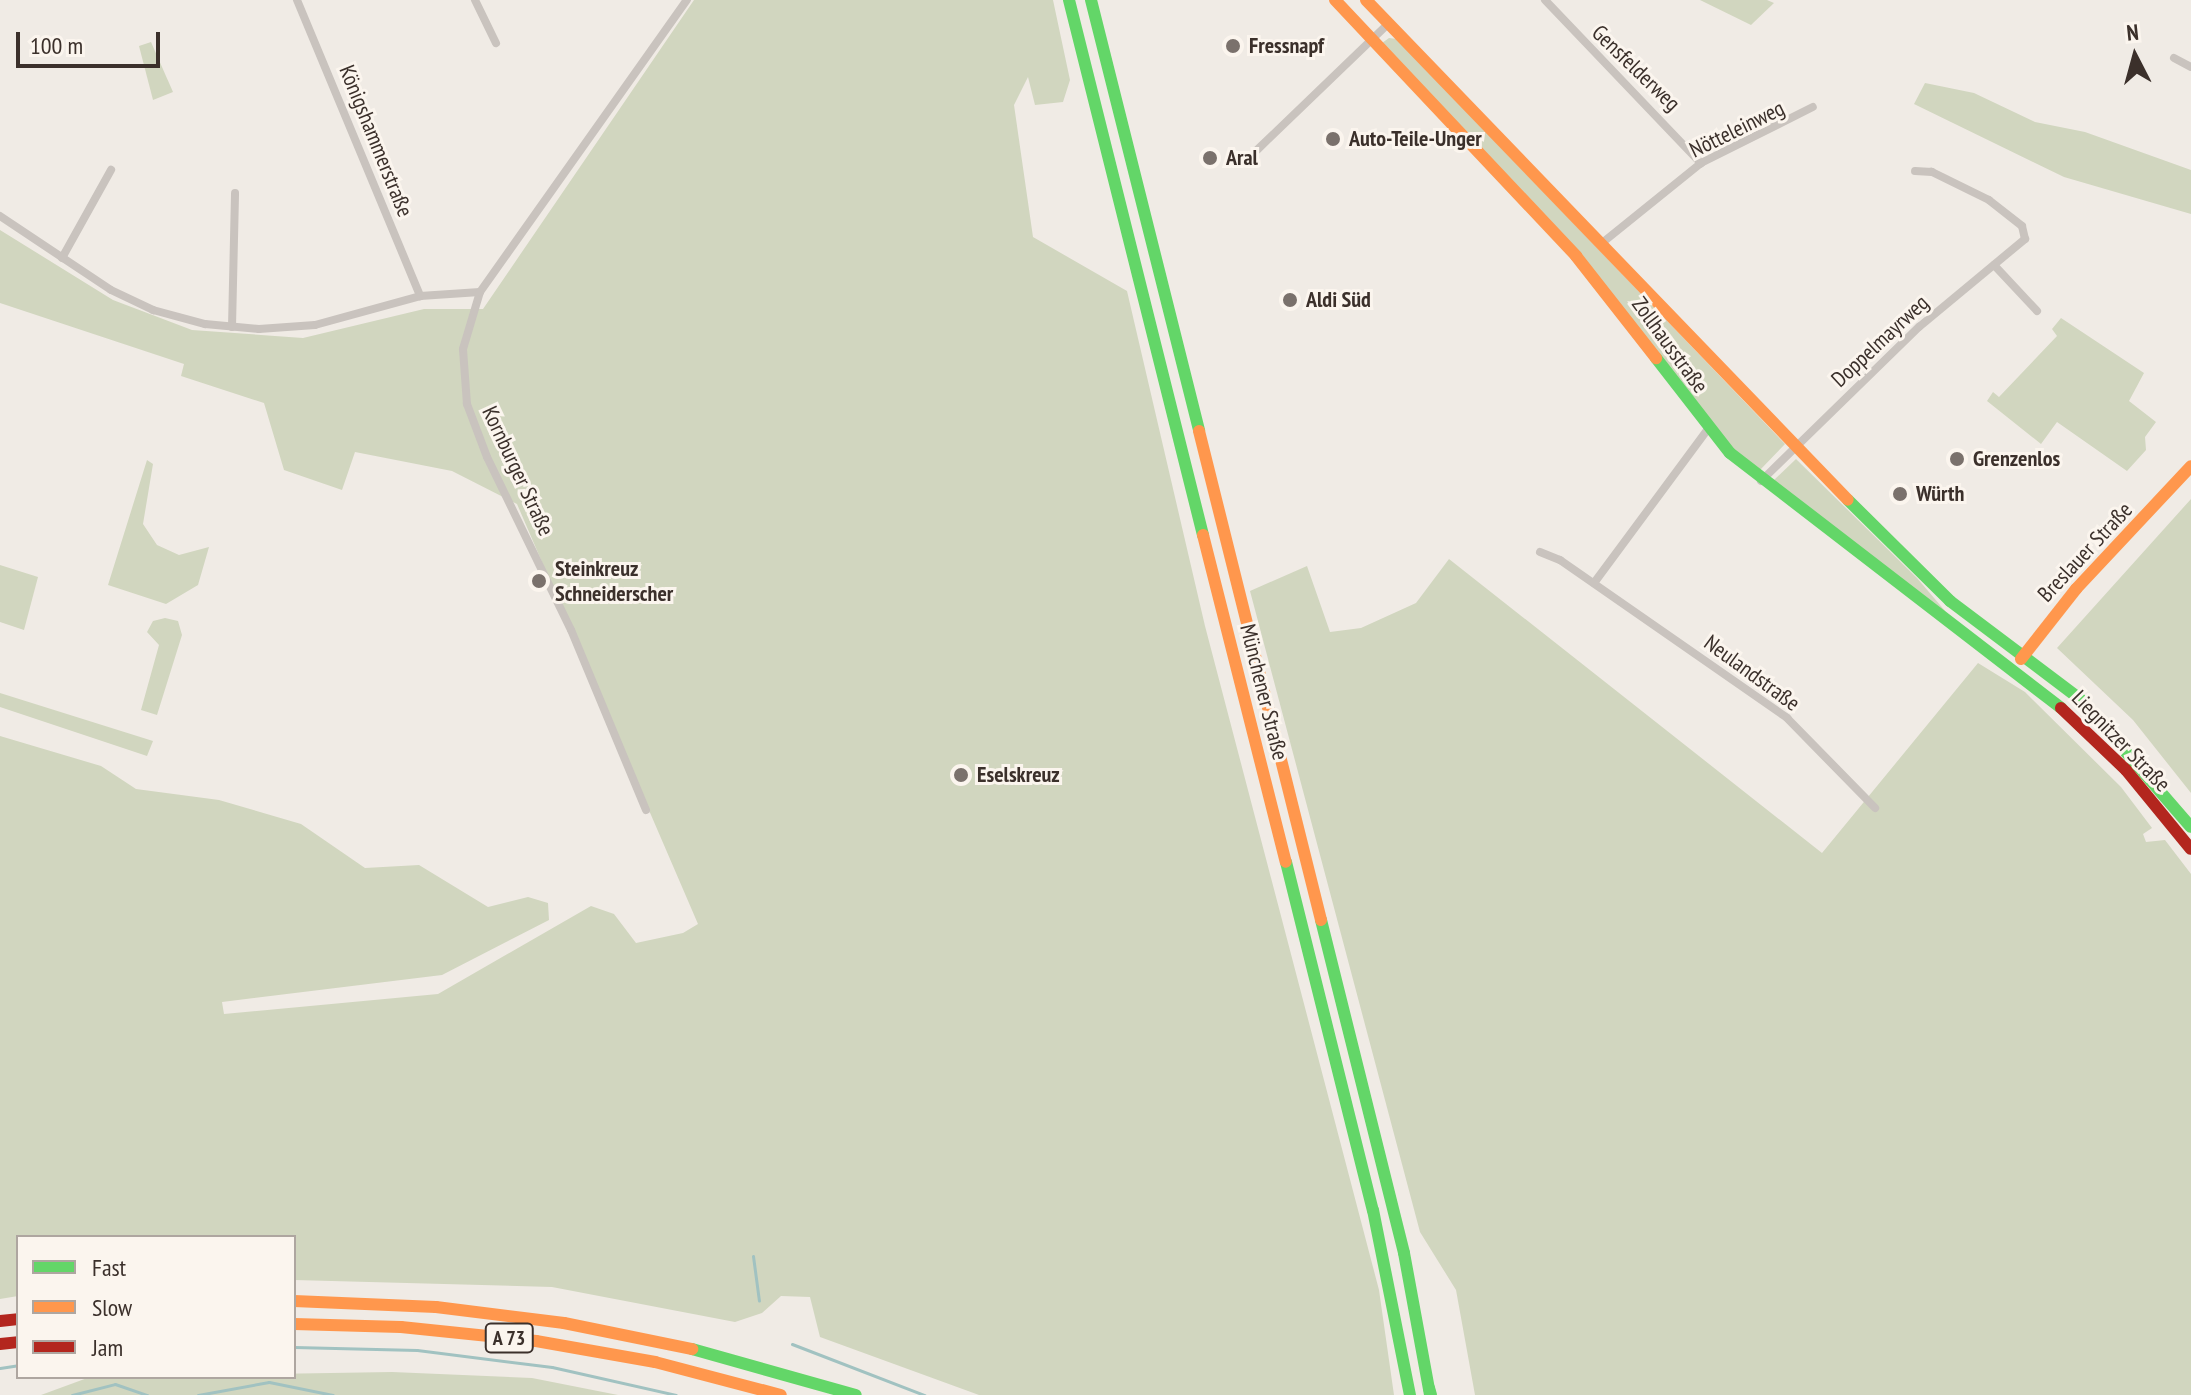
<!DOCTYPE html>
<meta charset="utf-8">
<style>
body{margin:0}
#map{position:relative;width:2191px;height:1395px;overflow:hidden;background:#f0ebe5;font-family:"PT Sans Narrow",sans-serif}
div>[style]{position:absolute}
.green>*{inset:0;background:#d1d6bf}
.stream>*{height:3px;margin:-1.5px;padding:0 1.5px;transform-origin:1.5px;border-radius:1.5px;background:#a1c2c1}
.street>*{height:8px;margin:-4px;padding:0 4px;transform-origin:4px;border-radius:4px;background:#c9c3be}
.fast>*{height:12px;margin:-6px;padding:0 6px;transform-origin:6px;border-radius:6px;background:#63d668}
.slow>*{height:12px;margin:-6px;padding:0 6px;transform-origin:6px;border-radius:6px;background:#ff974d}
.jam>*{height:12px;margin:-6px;padding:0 6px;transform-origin:6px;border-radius:6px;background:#b3261e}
.dots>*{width:22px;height:22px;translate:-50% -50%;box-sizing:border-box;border:4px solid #fbf5ee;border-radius:50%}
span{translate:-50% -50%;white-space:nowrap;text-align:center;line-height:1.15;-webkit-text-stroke:6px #fbf5ee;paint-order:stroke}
.shield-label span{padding:2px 6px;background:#fbf5ee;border:2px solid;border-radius:6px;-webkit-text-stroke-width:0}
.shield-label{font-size:20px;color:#3b302b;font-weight:700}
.poi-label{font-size:22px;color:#3b302b;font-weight:700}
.left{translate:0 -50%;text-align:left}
.street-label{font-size:22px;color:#3b302b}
.legend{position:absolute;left:16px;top:1235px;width:280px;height:144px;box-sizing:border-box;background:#fbf5ee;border:2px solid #aea6a0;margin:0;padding:10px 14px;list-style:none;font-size:24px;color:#3b302b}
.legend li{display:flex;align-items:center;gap:16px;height:40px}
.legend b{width:40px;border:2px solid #aea6a0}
.north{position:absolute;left:2095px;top:16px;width:80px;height:80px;-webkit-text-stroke:6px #fbf5ee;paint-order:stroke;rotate:354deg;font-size:22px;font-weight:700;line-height:32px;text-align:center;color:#3b302b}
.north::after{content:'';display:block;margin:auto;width:28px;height:36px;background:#3b302b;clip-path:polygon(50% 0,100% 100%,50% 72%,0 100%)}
.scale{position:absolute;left:16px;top:32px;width:144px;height:36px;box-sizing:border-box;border:4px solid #3b302b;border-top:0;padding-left:10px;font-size:24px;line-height:28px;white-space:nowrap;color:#3b302b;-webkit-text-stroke:6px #fbf5ee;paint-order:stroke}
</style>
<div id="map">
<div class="green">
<div style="clip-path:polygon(694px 0,1053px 0,1070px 80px,1063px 102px,1035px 105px,1028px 77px,1014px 105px,1033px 237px,1127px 291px,1205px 626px,1379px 1290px,1394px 1395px,979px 1395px,820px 1337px,810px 1297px,781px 1296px,762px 1313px,735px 1322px,552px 1287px,294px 1280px,294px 1237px,18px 1237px,18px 1296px,0 1299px,0 736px,101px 766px,136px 789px,219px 800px,301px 824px,365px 868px,419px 865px,488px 907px,528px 897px,548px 903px,549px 920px,442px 975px,222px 1002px,224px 1014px,438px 994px,591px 906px,614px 914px,636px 943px,683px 933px,698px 924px,517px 504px,452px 471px,355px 452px,342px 490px,284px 470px,264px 403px,181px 376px,184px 364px,0 303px,0 230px,113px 300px,192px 330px,303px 338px,424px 309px,483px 309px)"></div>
<div style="clip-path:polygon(1700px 0,1767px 0,1774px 3px,1751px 25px)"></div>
<div style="clip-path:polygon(1389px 38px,1397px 39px,1785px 444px,1760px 470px,1754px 472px,1734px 455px,1606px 292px,1382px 43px)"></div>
<div style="clip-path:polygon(151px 42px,173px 92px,153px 100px,139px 46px)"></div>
<div style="clip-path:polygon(1925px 83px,1974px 93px,2035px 122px,2085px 132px,2191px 170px,2191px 214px,2064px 177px,1914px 104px)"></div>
<div style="clip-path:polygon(2061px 318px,2144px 373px,2129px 401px,2156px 422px,2145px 437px,2146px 450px,2127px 471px,2057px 422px,2041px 444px,1987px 401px,1993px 392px,1999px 397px,2057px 336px,2052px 329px)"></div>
<div style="clip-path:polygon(1796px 459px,1917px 578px,1946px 612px,1788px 501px,1772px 482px)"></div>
<div style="clip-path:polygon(147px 460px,153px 464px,143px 524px,157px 545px,179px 555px,209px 547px,198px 585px,166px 604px,108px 585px)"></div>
<div style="clip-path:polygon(2191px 499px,2191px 793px,2133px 720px,2057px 648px)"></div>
<div style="clip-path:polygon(1449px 559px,1822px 853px,1978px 663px,2025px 692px,2121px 787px,2152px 828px,2143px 834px,2146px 842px,2165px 840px,2191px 874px,2191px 1395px,1475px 1395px,1456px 1290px,1420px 1232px,1250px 591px,1307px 566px,1330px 632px,1361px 628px,1416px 603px)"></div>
<div style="clip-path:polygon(0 565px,38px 577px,24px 630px,0 622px)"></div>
<div style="clip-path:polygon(165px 618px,178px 621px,182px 635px,157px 715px,141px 710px,159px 645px,147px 632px,153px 621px)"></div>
<div style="clip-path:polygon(0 693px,153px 741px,147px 756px,0 707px)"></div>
<div style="clip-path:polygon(392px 1372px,532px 1378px,618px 1395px,41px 1395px,90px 1377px)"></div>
</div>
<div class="stream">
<div style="left:753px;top:1256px;width:45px;rotate:82.4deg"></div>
<div style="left:792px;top:1344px;width:142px;rotate:21.1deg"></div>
<div style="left:294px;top:1347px;width:123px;rotate:1.4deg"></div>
<div style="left:417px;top:1350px;width:136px;rotate:7.2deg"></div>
<div style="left:552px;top:1367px;width:127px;rotate:12.7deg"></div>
<div style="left:0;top:1368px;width:18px;rotate:-9deg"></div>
<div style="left:72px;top:1395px;width:44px;rotate:-14.3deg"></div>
<div style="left:115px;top:1384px;width:34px;rotate:19deg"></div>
<div style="left:198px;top:1395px;width:72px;rotate:-10.4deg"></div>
<div style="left:269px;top:1382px;width:65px;rotate:11.5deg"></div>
</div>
<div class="street">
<div style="left:297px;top:0;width:321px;rotate:67.4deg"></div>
<div style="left:475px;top:0;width:48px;rotate:64deg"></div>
<div style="left:1545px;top:0;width:226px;rotate:46.3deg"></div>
<div style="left:2174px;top:58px;width:19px;rotate:28deg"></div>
<div style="left:1257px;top:150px;width:183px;rotate:-43.9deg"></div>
<div style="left:0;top:216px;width:133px;rotate:33.7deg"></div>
<div style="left:111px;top:290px;width:47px;rotate:25.5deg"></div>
<div style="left:153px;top:310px;width:54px;rotate:15.1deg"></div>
<div style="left:205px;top:324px;width:54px;rotate:5.3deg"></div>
<div style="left:259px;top:329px;width:56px;rotate:-4.1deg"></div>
<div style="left:315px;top:325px;width:109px;rotate:-15.4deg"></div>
<div style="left:420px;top:296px;width:60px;rotate:-3.8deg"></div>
<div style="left:1602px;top:243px;width:127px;rotate:-38.9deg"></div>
<div style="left:1701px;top:163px;width:125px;rotate:-26.6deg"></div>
<div style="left:62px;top:258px;width:101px;rotate:-60.9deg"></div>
<div style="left:1994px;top:265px;width:63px;rotate:46.9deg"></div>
<div style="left:232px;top:327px;width:134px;rotate:-88.7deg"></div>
<div style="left:1761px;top:481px;width:221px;rotate:-44.3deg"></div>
<div style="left:1919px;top:327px;width:138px;rotate:-39.7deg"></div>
<div style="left:2025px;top:239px;width:13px;rotate:-103deg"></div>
<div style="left:2022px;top:226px;width:42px;rotate:-141.8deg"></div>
<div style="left:1989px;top:200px;width:64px;rotate:-153.8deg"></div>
<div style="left:1932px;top:172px;width:17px;rotate:-177deg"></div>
<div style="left:1540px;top:552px;width:22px;rotate:22deg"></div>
<div style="left:1560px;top:560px;width:277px;rotate:34.8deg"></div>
<div style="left:1787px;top:718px;width:126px;rotate:45.6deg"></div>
<div style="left:1594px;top:583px;width:192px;rotate:-53.5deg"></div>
<div style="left:646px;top:810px;width:195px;rotate:-112.6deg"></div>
<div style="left:571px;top:630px;width:192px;rotate:-115.9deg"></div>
<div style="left:487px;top:457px;width:57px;rotate:-110.7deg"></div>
<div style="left:467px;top:404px;width:55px;rotate:-94.2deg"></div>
<div style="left:463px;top:349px;width:59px;rotate:-73.4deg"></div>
<div style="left:480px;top:292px;width:358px;rotate:-54.7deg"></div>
</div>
<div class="fast">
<div style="left:1069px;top:0;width:552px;rotate:75.94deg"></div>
<div style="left:1091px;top:0;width:444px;rotate:75.9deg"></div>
<div style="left:1656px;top:358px;width:120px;rotate:52.1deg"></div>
<div style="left:1730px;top:453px;width:418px;rotate:37.6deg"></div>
<div style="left:1848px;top:500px;width:144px;rotate:44.7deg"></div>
<div style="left:1950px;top:601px;width:163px;rotate:37deg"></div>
<div style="left:2080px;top:699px;width:169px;rotate:49.1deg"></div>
<div style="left:1286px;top:862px;width:359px;rotate:76deg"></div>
<div style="left:1373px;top:1210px;width:189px;rotate:78.7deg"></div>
<div style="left:1321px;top:920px;width:343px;rotate:76deg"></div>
<div style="left:1404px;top:1253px;width:144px;rotate:79.6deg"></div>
<div style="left:692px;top:1349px;width:170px;rotate:15.7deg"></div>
<div style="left:1429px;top:1388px;width:7px;rotate:74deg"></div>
</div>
<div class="slow">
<div style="left:1335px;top:0;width:352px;rotate:46.7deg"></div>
<div style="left:1576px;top:256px;width:130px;rotate:51.9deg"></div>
<div style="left:1366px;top:0;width:694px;rotate:46.05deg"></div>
<div style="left:1199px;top:431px;width:504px;rotate:75.99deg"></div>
<div style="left:1203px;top:535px;width:337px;rotate:75.8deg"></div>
<div style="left:2021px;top:659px;width:89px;rotate:-51.8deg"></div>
<div style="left:2076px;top:589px;width:168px;rotate:-46.9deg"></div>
<div style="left:294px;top:1301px;width:142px;rotate:2.4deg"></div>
<div style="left:436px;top:1307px;width:129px;rotate:7.1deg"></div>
<div style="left:564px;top:1323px;width:131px;rotate:11.5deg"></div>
<div style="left:294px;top:1324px;width:107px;rotate:1.6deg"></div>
<div style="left:401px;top:1327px;width:136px;rotate:5.9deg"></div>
<div style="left:536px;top:1341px;width:121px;rotate:10deg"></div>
<div style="left:655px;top:1362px;width:130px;rotate:14.7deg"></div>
</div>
<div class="jam">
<div style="left:2061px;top:708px;width:90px;rotate:43.6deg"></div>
<div style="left:2126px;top:770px;width:102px;rotate:50.6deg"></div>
<div style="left:0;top:1321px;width:18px;rotate:-6deg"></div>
<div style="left:0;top:1344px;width:18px;rotate:-6deg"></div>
</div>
<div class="dots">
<div style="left:1233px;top:46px;background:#7a716c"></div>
<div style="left:1333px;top:139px;background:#7a716c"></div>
<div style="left:1210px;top:158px;background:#7a716c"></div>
<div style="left:1290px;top:300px;background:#7a716c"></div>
<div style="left:1957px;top:459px;background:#7a716c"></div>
<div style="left:1900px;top:494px;background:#7a716c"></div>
<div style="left:539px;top:581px;background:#7a716c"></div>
<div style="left:961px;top:775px;background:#7a716c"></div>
</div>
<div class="shield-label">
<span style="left:509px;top:1338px">A 73</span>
</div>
<div class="poi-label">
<span class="left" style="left:1249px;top:46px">Fressnapf</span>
<span class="left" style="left:1349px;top:139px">Auto-Teile-Unger</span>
<span class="left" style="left:1226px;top:158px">Aral</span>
<span class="left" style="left:1306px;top:300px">Aldi Süd</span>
<span class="left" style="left:1973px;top:459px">Grenzenlos</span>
<span class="left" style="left:1916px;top:494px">Würth</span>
<span class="left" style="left:555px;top:581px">Steinkreuz<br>Schneiderscher</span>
<span class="left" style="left:977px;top:775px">Eselskreuz</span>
</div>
<div class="street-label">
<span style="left:1636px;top:68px;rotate:44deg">Gensfelderweg</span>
<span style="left:1737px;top:129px;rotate:-26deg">Nötteleinweg</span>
<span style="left:376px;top:141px;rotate:68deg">Königshammerstraße</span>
<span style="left:1880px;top:341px;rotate:-43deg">Doppelmayrweg</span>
<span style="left:1670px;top:345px;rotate:54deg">Zollhausstraße</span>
<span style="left:518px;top:471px;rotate:65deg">Kornburger Straße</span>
<span style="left:2085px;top:552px;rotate:-47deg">Breslauer Straße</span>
<span style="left:1752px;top:673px;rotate:36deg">Neulandstraße</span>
<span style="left:1264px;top:692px;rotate:76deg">Münchener Straße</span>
<span style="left:2121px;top:741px;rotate:46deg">Liegnitzer Straße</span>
</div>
<ul class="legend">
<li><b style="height:10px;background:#63d668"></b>Fast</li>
<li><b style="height:10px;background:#ff974d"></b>Slow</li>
<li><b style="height:10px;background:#b3261e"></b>Jam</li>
</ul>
<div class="north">N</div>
<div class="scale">100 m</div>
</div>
